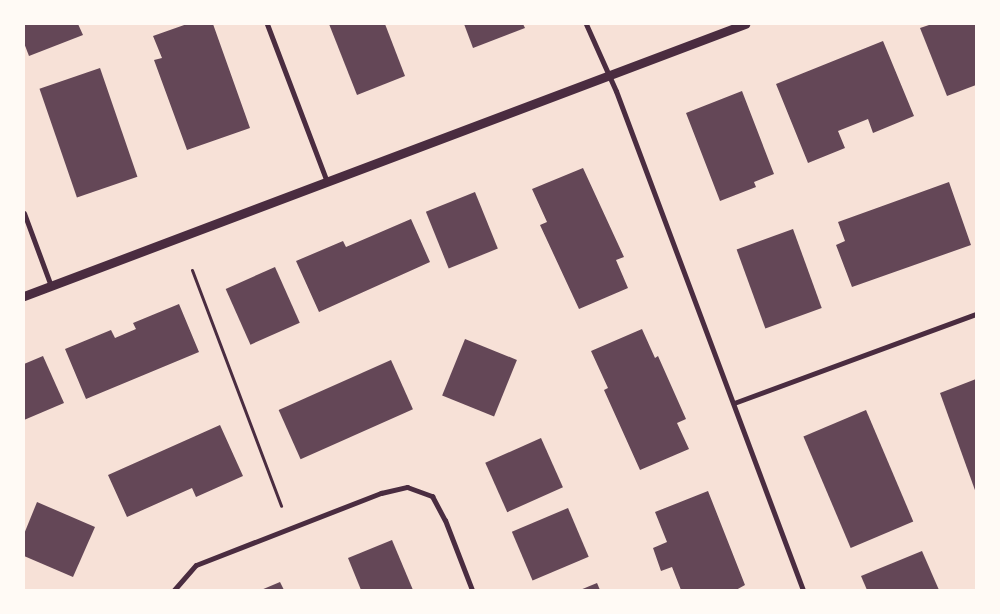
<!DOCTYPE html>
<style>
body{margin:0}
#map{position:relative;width:1000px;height:614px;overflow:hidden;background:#f7e1d7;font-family:Signika,sans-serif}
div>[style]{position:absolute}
.building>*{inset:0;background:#644757;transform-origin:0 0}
.path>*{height:3px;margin:-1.5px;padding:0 1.5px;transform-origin:1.5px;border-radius:1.5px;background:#4a2c40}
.minor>*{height:5px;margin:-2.5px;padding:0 2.5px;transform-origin:2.5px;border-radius:2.5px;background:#4a2c40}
.tertiary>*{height:9px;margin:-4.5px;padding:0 4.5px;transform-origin:4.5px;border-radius:4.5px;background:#4a2c40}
span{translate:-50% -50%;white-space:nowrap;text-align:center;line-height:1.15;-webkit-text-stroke:5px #fffaf5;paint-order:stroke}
.frame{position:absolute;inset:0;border:25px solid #fffaf5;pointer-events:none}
</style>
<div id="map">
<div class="building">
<div style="clip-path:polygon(24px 24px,78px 24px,83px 35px,29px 56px,24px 43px)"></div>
<div style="clip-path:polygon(187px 24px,213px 24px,250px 128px,187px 150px,154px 60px,162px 58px,153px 36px)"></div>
<div style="clip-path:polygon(329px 24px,385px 24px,405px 76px,357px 95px)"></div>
<div style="clip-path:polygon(464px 24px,523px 24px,525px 28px,473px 48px)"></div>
<div style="clip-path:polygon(932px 24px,976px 24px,976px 85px,947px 96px,920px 28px)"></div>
<div style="clip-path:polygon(883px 41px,914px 116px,873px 133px,868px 119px,838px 131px,845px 148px,808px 163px,776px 84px)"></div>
<div style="left:100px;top:68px;width:115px;height:64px;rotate:71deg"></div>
<div style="clip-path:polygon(742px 91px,774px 174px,754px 182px,756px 187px,720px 201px,686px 113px)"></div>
<div style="clip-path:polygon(583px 168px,624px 257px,616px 260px,628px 288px,579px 309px,540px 225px,547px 222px,532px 189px)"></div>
<div style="clip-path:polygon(949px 182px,971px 245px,852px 287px,836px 245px,845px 241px,838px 222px)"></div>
<div style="left:475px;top:192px;width:61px;height:53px;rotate:68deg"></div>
<div style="clip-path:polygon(411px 219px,430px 262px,319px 312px,296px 261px,343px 241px,346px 247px)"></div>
<div style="left:793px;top:229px;width:84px;height:60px;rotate:70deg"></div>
<div style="left:275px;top:267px;width:61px;height:54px;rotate:66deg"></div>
<div style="clip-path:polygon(179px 304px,199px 352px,86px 399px,65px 349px,111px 330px,115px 338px,136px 329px,133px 323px)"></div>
<div style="clip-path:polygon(642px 329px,655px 358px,658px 356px,686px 419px,677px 423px,689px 449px,640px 470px,604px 390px,608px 388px,591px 351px)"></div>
<div style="left:465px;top:339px;width:56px;height:61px;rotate:22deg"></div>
<div style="clip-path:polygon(43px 356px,64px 403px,24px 420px,24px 364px)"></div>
<div style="left:391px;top:360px;width:54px;height:123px;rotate:66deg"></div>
<div style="clip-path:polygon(976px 379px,976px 493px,940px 393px)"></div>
<div style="left:866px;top:410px;width:121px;height:68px;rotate:67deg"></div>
<div style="clip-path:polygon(220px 425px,243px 476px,196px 497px,192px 488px,127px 517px,108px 475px)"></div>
<div style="left:541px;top:438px;width:54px;height:61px;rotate:66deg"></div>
<div style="clip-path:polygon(708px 491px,745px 585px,736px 590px,681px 590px,672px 567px,661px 571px,653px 548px,667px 542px,655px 512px)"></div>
<div style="clip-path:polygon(37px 502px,95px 527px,73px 577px,24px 556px,24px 534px)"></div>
<div style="left:568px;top:508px;width:53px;height:61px;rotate:67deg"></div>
<div style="clip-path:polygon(392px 540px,413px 590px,361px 590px,348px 558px)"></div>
<div style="clip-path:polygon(922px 551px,939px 590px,867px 590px,861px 576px)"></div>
<div style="clip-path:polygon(280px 582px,284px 590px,261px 590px)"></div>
<div style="clip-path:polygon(597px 583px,600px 590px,580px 590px)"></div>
</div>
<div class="path">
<div style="left:192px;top:270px;width:252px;rotate:69.3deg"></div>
</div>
<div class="minor">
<div style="left:267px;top:24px;width:169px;rotate:69.2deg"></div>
<div style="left:586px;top:24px;width:73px;rotate:65.9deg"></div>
<div style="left:616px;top:91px;width:533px;rotate:69.46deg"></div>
<div style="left:24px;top:213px;width:78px;rotate:69.7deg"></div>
<div style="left:734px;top:403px;width:258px;rotate:-20.2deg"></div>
<div style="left:174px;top:590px;width:33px;rotate:-49deg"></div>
<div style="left:196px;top:565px;width:199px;rotate:-21.3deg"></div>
<div style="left:381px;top:493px;width:27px;rotate:-13deg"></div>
<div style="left:407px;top:487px;width:27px;rotate:20deg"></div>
<div style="left:432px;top:496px;width:27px;rotate:62deg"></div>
<div style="left:445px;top:520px;width:75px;rotate:68.9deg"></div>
</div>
<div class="tertiary">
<div style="left:24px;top:296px;width:771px;rotate:-20.67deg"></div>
</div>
<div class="frame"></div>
</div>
